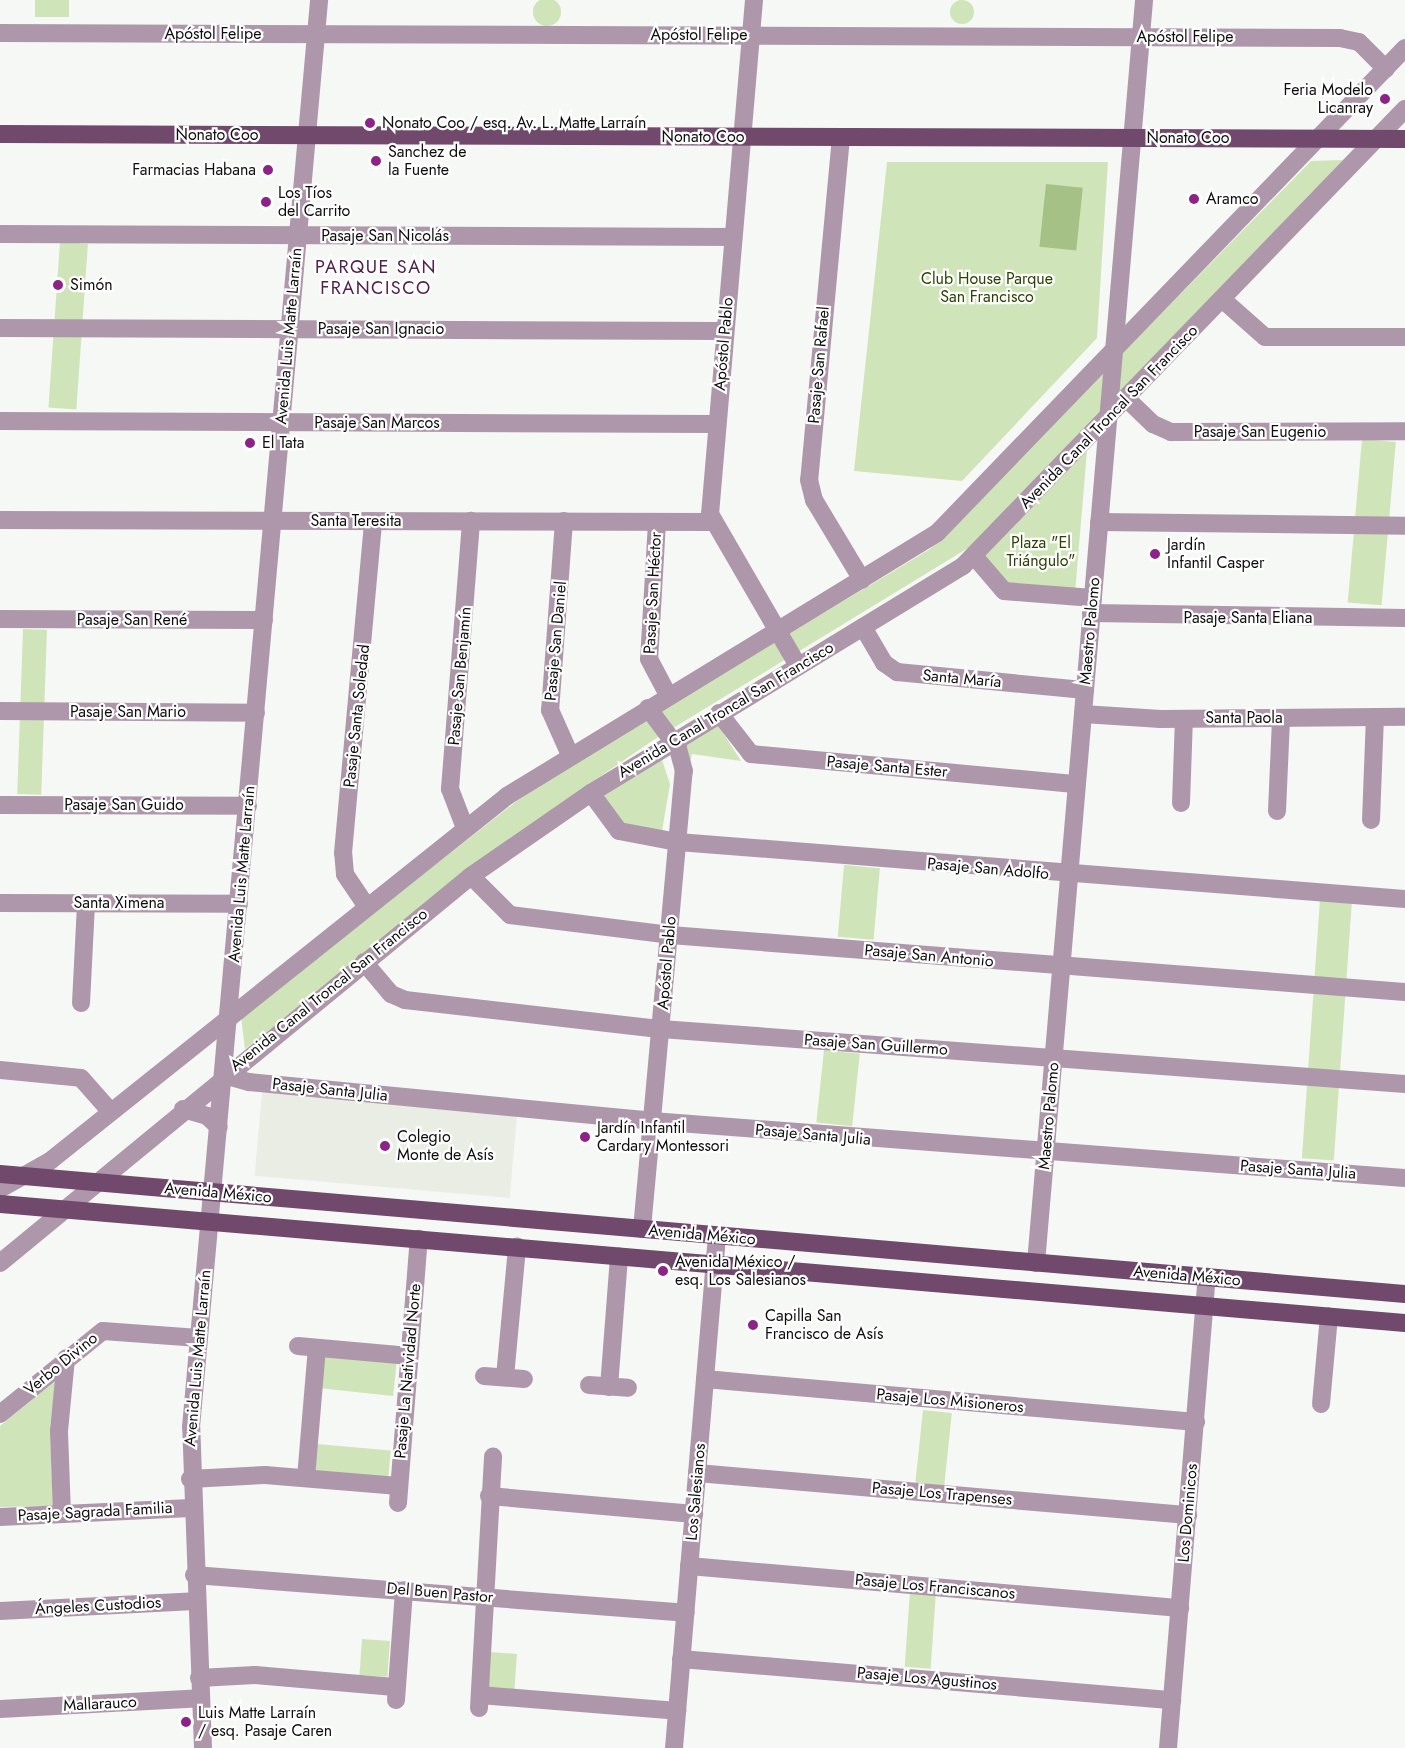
<!DOCTYPE html>
<meta charset="utf-8">
<style>
body{margin:0}
#map{position:relative;width:1405px;height:1748px;overflow:hidden;background:#f6f8f5;font-family:Jost,sans-serif}
div>[style]{position:absolute}
.built>*{inset:0;background:#e9ede3;transform-origin:0 0}
.green>*{inset:0;background:#d0e4b9;transform-origin:0 0}
.round{border-radius:50%}
.water>*{inset:0;background:#a6c185;transform-origin:0 0}
.minor>*{height:18px;margin:-9px;padding:0 9px;transform-origin:9px;border-radius:9px;background:#ae97ab}
.major>*{height:18px;margin:-9px;padding:0 9px;transform-origin:9px;border-radius:9px;background:#70496c}
.dots>*{width:16px;height:16px;translate:-50% -50%;box-sizing:border-box;border:3px solid #fff;border-radius:50%}
span{translate:-50% -50%;white-space:nowrap;text-align:center;line-height:1.15;-webkit-text-stroke:4.5px #fff;paint-order:stroke}
.street-label{font-size:16px;color:#0d0e0d}
.poi-label{font-size:16px;color:#0d0e0d}
.right{translate:-100% -50%;text-align:right}
.left{translate:0 -50%;text-align:left}
.park-label{font-size:16px;color:#2b4200}
.neighbourhood-label{font-size:18px;color:#52204f;letter-spacing:1.5px}
</style>
<div id="map">
<div class="built">
<div style="left:262px;top:1092px;width:256px;height:84px;rotate:5deg"></div>
</div>
<div class="green">
<div class="round" style="left:533px;top:-2px;width:28px;height:28px"></div>
<div class="round" style="left:950px;top:0;width:24px;height:24px"></div>
<div style="left:35px;top:0;width:34px;height:17px"></div>
<div style="clip-path:polygon(1343px 160px,973px 545px,652px 741px,544px 815px,245px 1049px,241px 1017px,536px 786px,930px 549px,1311px 161px)"></div>
<div style="clip-path:polygon(887px 162px,1108px 162px,1097px 338px,962px 481px,854px 471px)"></div>
<div style="left:60px;top:242px;width:28px;height:166px;rotate:4deg"></div>
<div style="left:1362px;top:439px;width:34px;height:164px;rotate:5deg"></div>
<div style="clip-path:polygon(1087px 451px,1075px 593px,1006px 588px,982px 558px)"></div>
<div style="left:23px;top:629px;width:24px;height:165px;rotate:2deg"></div>
<div style="clip-path:polygon(718px 725px,741px 761px,692px 754px,690px 762px,682px 746px)"></div>
<div style="clip-path:polygon(662px 760px,670px 784px,662px 831px,616px 825px,597px 799px)"></div>
<div style="left:844px;top:865px;width:36px;height:72px;rotate:5deg"></div>
<div style="left:1320px;top:899px;width:32px;height:260px;rotate:4deg"></div>
<div style="left:824px;top:1050px;width:36px;height:73px;rotate:6deg"></div>
<div style="left:319px;top:1355px;width:78px;height:33px;rotate:6deg"></div>
<div style="clip-path:polygon(56px 1380px,50px 1429px,53px 1506px,0 1507px,0 1426px)"></div>
<div style="left:923px;top:1410px;width:29px;height:73px;rotate:6deg"></div>
<div style="left:317px;top:1444px;width:74px;height:27px;rotate:5deg"></div>
<div style="left:910px;top:1591px;width:26px;height:76px;rotate:4deg"></div>
<div style="left:362px;top:1639px;width:28px;height:36px;rotate:4deg"></div>
<div style="left:489px;top:1652px;width:28px;height:36px;rotate:4deg"></div>
</div>
<div class="water">
<div style="left:1046px;top:184px;width:37px;height:63px;rotate:6deg"></div>
</div>
<div class="minor">
<div style="left:754px;top:0;width:516px;rotate:94.89deg"></div>
<div style="left:710px;top:514px;width:176px;rotate:59.9deg"></div>
<div style="left:0;top:33px;width:1340px;rotate:0.21deg"></div>
<div style="left:1340px;top:38px;width:19px;rotate:12deg"></div>
<div style="left:1359px;top:42px;width:38px;rotate:45deg"></div>
<div style="left:841px;top:137px;width:344px;rotate:95.3deg"></div>
<div style="left:809px;top:480px;width:21px;rotate:76deg"></div>
<div style="left:814px;top:500px;width:93px;rotate:59deg"></div>
<div style="left:0;top:234px;width:733px;rotate:0.23deg"></div>
<div style="left:1222px;top:299px;width:57px;rotate:41.5deg"></div>
<div style="left:1265px;top:337px;width:140px"></div>
<div style="left:0;top:328px;width:725px;rotate:0.24deg"></div>
<div style="left:1127px;top:399px;width:36px;rotate:44deg"></div>
<div style="left:1153px;top:424px;width:20px;rotate:24deg"></div>
<div style="left:1171px;top:432px;width:234px;rotate:-0.2deg"></div>
<div style="left:0;top:421px;width:717px;rotate:0.24deg"></div>
<div style="left:0;top:520px;width:712px;rotate:0.16deg"></div>
<div style="left:564px;top:521px;width:190px;rotate:94.2deg"></div>
<div style="left:550px;top:710px;width:49px;rotate:66deg"></div>
<div style="left:657px;top:522px;width:137px;rotate:93.3deg"></div>
<div style="left:649px;top:659px;width:41px;rotate:62.2deg"></div>
<div style="left:1099px;top:522px;width:306px;rotate:0.7deg"></div>
<div style="left:974px;top:556px;width:46px;rotate:49.4deg"></div>
<div style="left:1004px;top:591px;width:89px;rotate:4.5deg"></div>
<div style="left:1091px;top:613px;width:314px;rotate:0.9deg"></div>
<div style="left:0;top:619px;width:264px;rotate:0.2deg"></div>
<div style="left:863px;top:627px;width:42px;rotate:59.7deg"></div>
<div style="left:884px;top:663px;width:16px;rotate:35deg"></div>
<div style="left:897px;top:672px;width:189px;rotate:5.5deg"></div>
<div style="left:0;top:711px;width:256px;rotate:0.4deg"></div>
<div style="left:719px;top:713px;width:52px;rotate:52deg"></div>
<div style="left:751px;top:754px;width:327px;rotate:5.3deg"></div>
<div style="left:1083px;top:714px;width:78px;rotate:3.7deg"></div>
<div style="left:1161px;top:719px;width:244px;rotate:-0.5deg"></div>
<div style="left:591px;top:793px;width:47px;rotate:53.6deg"></div>
<div style="left:619px;top:831px;width:60px;rotate:10.6deg"></div>
<div style="left:678px;top:842px;width:729px;rotate:4.48deg"></div>
<div style="left:1181px;top:803px;width:84px;rotate:-88deg"></div>
<div style="left:0;top:805px;width:248px;rotate:0.2deg"></div>
<div style="left:1277px;top:811px;width:93px;rotate:-87.5deg"></div>
<div style="left:1371px;top:820px;width:103px;rotate:-87.8deg"></div>
<div style="left:465px;top:828px;width:42px;rotate:-111deg"></div>
<div style="left:450px;top:789px;width:269px;rotate:-85.5deg"></div>
<div style="left:471px;top:876px;width:55px;rotate:45deg"></div>
<div style="left:510px;top:915px;width:161px;rotate:7.1deg"></div>
<div style="left:670px;top:935px;width:737px;rotate:4.43deg"></div>
<div style="left:0;top:903px;width:239px;rotate:0.2deg"></div>
<div style="left:365px;top:904px;width:36px;rotate:-124deg"></div>
<div style="left:345px;top:874px;width:21px;rotate:-95deg"></div>
<div style="left:343px;top:853px;width:333px;rotate:-84.8deg"></div>
<div style="left:364px;top:962px;width:42px;rotate:49.8deg"></div>
<div style="left:391px;top:994px;width:15px;rotate:23deg"></div>
<div style="left:405px;top:1000px;width:258px;rotate:6.5deg"></div>
<div style="left:661px;top:1029px;width:746px;rotate:4.23deg"></div>
<div style="left:81px;top:1003px;width:100px;rotate:-87.1deg"></div>
<div style="left:0;top:1070px;width:81px;rotate:5.6deg"></div>
<div style="left:81px;top:1078px;width:45px;rotate:48.6deg"></div>
<div style="left:224px;top:1075px;width:26px;rotate:16deg"></div>
<div style="left:249px;top:1082px;width:405px;rotate:5.5deg"></div>
<div style="left:652px;top:1121px;width:755px;rotate:4.33deg"></div>
<div style="left:183px;top:1109px;width:25px;rotate:16deg"></div>
<div style="left:207px;top:1116px;width:16px;rotate:43deg"></div>
<div style="left:0;top:1189px;width:57px;rotate:-29.2deg"></div>
<div style="left:50px;top:1161px;width:585px;rotate:-38.61deg"></div>
<div style="left:507px;top:796px;width:504px;rotate:-31.45deg"></div>
<div style="left:937px;top:533px;width:674px;rotate:-46.02deg"></div>
<div style="left:642px;top:1229px;width:460px;rotate:-84.8deg"></div>
<div style="left:684px;top:771px;width:24px;rotate:-105deg"></div>
<div style="left:678px;top:748px;width:50px;rotate:-126.9deg"></div>
<div style="left:0;top:1263px;width:610px;rotate:-39.41deg"></div>
<div style="left:471px;top:876px;width:146px;rotate:-34.7deg"></div>
<div style="left:591px;top:793px;width:436px;rotate:-31.4deg"></div>
<div style="left:963px;top:566px;width:636px;rotate:-45.96deg"></div>
<div style="left:1036px;top:1263px;width:1268px;rotate:-85.11deg"></div>
<div style="left:298px;top:1346px;width:112px;rotate:5.1deg"></div>
<div style="left:484px;top:1376px;width:40px;rotate:4.3deg"></div>
<div style="left:505px;top:1377px;width:131px;rotate:-84.7deg"></div>
<div style="left:705px;top:1379px;width:493px;rotate:5deg"></div>
<div style="left:589px;top:1385px;width:39px;rotate:4deg"></div>
<div style="left:609px;top:1387px;width:131px;rotate:-85.6deg"></div>
<div style="left:1321px;top:1404px;width:88px;rotate:-84.8deg"></div>
<div style="left:0;top:1414px;width:132px;rotate:-38.9deg"></div>
<div style="left:103px;top:1331px;width:96px;rotate:4.2deg"></div>
<div style="left:697px;top:1473px;width:493px;rotate:4.9deg"></div>
<div style="left:306px;top:1478px;width:130px;rotate:-85.2deg"></div>
<div style="left:190px;top:1479px;width:75px;rotate:-3.1deg"></div>
<div style="left:265px;top:1475px;width:134px;rotate:4.7deg"></div>
<div style="left:489px;top:1496px;width:206px;rotate:5deg"></div>
<div style="left:398px;top:1503px;width:265px;rotate:-85.5deg"></div>
<div style="left:62px;top:1514px;width:83px;rotate:-92.1deg"></div>
<div style="left:59px;top:1431px;width:73px;rotate:-84.5deg"></div>
<div style="left:0;top:1517px;width:191px;rotate:-2.7deg"></div>
<div style="left:689px;top:1566px;width:493px;rotate:4.9deg"></div>
<div style="left:194px;top:1575px;width:493px;rotate:4.4deg"></div>
<div style="left:0;top:1611px;width:195px;rotate:-2.9deg"></div>
<div style="left:681px;top:1659px;width:493px;rotate:4.8deg"></div>
<div style="left:199px;top:1678px;width:56px;rotate:-3.1deg"></div>
<div style="left:255px;top:1675px;width:140px;rotate:4.9deg"></div>
<div style="left:480px;top:1695px;width:198px;rotate:4.6deg"></div>
<div style="left:396px;top:1700px;width:110px;rotate:-85.8deg"></div>
<div style="left:479px;top:1708px;width:252px;rotate:-86.8deg"></div>
<div style="left:0;top:1709px;width:200px;rotate:-3.1deg"></div>
<div style="left:203px;top:1748px;width:321px;rotate:-92.1deg"></div>
<div style="left:191px;top:1427px;width:1433px;rotate:-84.87deg"></div>
<div style="left:674px;top:1748px;width:514px;rotate:-85.2deg"></div>
<div style="left:1168px;top:1748px;width:473px;rotate:-85.3deg"></div>
</div>
<div class="major">
<div style="left:0;top:134px;width:1405px;rotate:0.2deg"></div>
<div style="left:0;top:1174px;width:1410px;rotate:4.88deg"></div>
<div style="left:0;top:1204px;width:1410px;rotate:4.84deg"></div>
</div>
<div class="dots">
<div style="left:1385px;top:99px;background:#8d2387"></div>
<div style="left:370px;top:123px;background:#8d2387"></div>
<div style="left:376px;top:161px;background:#8d2387"></div>
<div style="left:268px;top:170px;background:#8d2387"></div>
<div style="left:1194px;top:199px;background:#8d2387"></div>
<div style="left:266px;top:202px;background:#8d2387"></div>
<div style="left:58px;top:285px;background:#8d2387"></div>
<div style="left:250px;top:443px;background:#8d2387"></div>
<div style="left:1155px;top:554px;background:#8d2387"></div>
<div style="left:585px;top:1137px;background:#8d2387"></div>
<div style="left:385px;top:1146px;background:#8d2387"></div>
<div style="left:663px;top:1271px;background:#8d2387"></div>
<div style="left:753px;top:1325px;background:#8d2387"></div>
<div style="left:186px;top:1722px;background:#8d2387"></div>
</div>
<div class="street-label">
<span style="left:213px;top:34px">Apóstol Felipe</span>
<span style="left:699px;top:35px">Apóstol Felipe</span>
<span style="left:1185px;top:37px">Apóstol Felipe</span>
<span style="left:217px;top:135px">Nonato Coo</span>
<span style="left:703px;top:137px">Nonato Coo</span>
<span style="left:1188px;top:138px">Nonato Coo</span>
<span style="left:385px;top:236px">Pasaje San Nicolás</span>
<span style="left:381px;top:329px">Pasaje San Ignacio</span>
<span style="left:289px;top:336px;rotate:-85deg">Avenida Luis Matte Larraín</span>
<span style="left:724px;top:344px;rotate:-85deg">Apóstol Pablo</span>
<span style="left:819px;top:365px;rotate:-85deg">Pasaje San Rafael</span>
<span style="left:1109px;top:417px;rotate:-46deg">Avenida Canal Troncal San Francisco</span>
<span style="left:377px;top:423px">Pasaje San Marcos</span>
<span style="left:1260px;top:432px">Pasaje San Eugenio</span>
<span style="left:356px;top:521px">Santa Teresita</span>
<span style="left:653px;top:593px;rotate:-87deg">Pasaje San Héctor</span>
<span style="left:1248px;top:618px">Pasaje Santa Eliana</span>
<span style="left:132px;top:620px">Pasaje San René</span>
<span style="left:1090px;top:631px;rotate:-85deg">Maestro Palomo</span>
<span style="left:556px;top:641px;rotate:-85deg">Pasaje San Daniel</span>
<span style="left:460px;top:676px;rotate:-85deg">Pasaje San Benjamín</span>
<span style="left:962px;top:679px;rotate:5deg">Santa María</span>
<span style="left:726px;top:710px;rotate:-31deg">Avenida Canal Troncal San Francisco</span>
<span style="left:128px;top:712px">Pasaje San Mario</span>
<span style="left:357px;top:716px;rotate:-84deg">Pasaje Santa Soledad</span>
<span style="left:1244px;top:718px">Santa Paola</span>
<span style="left:887px;top:767px;rotate:5deg">Pasaje Santa Ester</span>
<span style="left:124px;top:805px">Pasaje San Guido</span>
<span style="left:988px;top:869px;rotate:5deg">Pasaje San Adolfo</span>
<span style="left:242px;top:874px;rotate:-85deg">Avenida Luis Matte Larraín</span>
<span style="left:119px;top:903px">Santa Ximena</span>
<span style="left:929px;top:956px;rotate:5deg">Pasaje San Antonio</span>
<span style="left:667px;top:963px;rotate:-85deg">Apóstol Pablo</span>
<span style="left:329px;top:990px;rotate:-39deg">Avenida Canal Troncal San Francisco</span>
<span style="left:876px;top:1045px;rotate:4deg">Pasaje San Guillermo</span>
<span style="left:330px;top:1090px;rotate:6deg">Pasaje Santa Julia</span>
<span style="left:1049px;top:1116px;rotate:-85deg">Maestro Palomo</span>
<span style="left:813px;top:1135px;rotate:5deg">Pasaje Santa Julia</span>
<span style="left:1298px;top:1170px;rotate:4deg">Pasaje Santa Julia</span>
<span style="left:218px;top:1193px;rotate:5deg">Avenida México</span>
<span style="left:702px;top:1235px;rotate:5deg">Avenida México</span>
<span style="left:1187px;top:1276px;rotate:5deg">Avenida México</span>
<span style="left:198px;top:1358px;rotate:-85deg">Avenida Luis Matte Larraín</span>
<span style="left:61px;top:1364px;rotate:-39deg">Verbo Divino</span>
<span style="left:408px;top:1371px;rotate:-85deg">Pasaje La Natividad Norte</span>
<span style="left:950px;top:1401px;rotate:5deg">Pasaje Los Misioneros</span>
<span style="left:696px;top:1492px;rotate:-85deg">Los Salesianos</span>
<span style="left:942px;top:1494px;rotate:5deg">Pasaje Los Trapenses</span>
<span style="left:95px;top:1512px;rotate:-3deg">Pasaje Sagrada Familia</span>
<span style="left:1188px;top:1513px;rotate:-85deg">Los Dominicos</span>
<span style="left:935px;top:1587px;rotate:5deg">Pasaje Los Franciscanos</span>
<span style="left:440px;top:1593px;rotate:5deg">Del Buen Pastor</span>
<span style="left:98px;top:1606px;rotate:-3deg">Ángeles Custodios</span>
<span style="left:927px;top:1679px;rotate:5deg">Pasaje Los Agustinos</span>
<span style="left:100px;top:1704px;rotate:-3deg">Mallarauco</span>
</div>
<div class="poi-label">
<span class="right" style="left:1373px;top:99px">Feria Modelo<br>Licanray</span>
<span class="left" style="left:382px;top:123px">Nonato Coo / esq. Av. L. Matte Larraín</span>
<span class="left" style="left:388px;top:161px">Sanchez de<br>la Fuente</span>
<span class="right" style="left:256px;top:170px">Farmacias Habana</span>
<span class="left" style="left:278px;top:202px">Los Tíos<br>del Carrito</span>
<span class="left" style="left:1206px;top:199px">Aramco</span>
<span class="left" style="left:70px;top:285px">Simón</span>
<span class="left" style="left:262px;top:443px">El Tata</span>
<span class="left" style="left:1167px;top:554px">Jardín<br>Infantil Casper</span>
<span class="left" style="left:597px;top:1137px">Jardín Infantil<br>Cardary Montessori</span>
<span class="left" style="left:397px;top:1146px">Colegio<br>Monte de Asís</span>
<span class="left" style="left:675px;top:1271px">Avenida México /<br>esq. Los Salesianos</span>
<span class="left" style="left:765px;top:1325px">Capilla San<br>Francisco de Asís</span>
<span class="left" style="left:198px;top:1722px">Luis Matte Larraín<br>/ esq. Pasaje Caren</span>
</div>
<div class="park-label">
<span style="left:987px;top:288px">Club House Parque<br>San Francisco</span>
<span style="left:1041px;top:552px">Plaza "El<br>Triángulo"</span>
</div>
<div class="neighbourhood-label">
<span style="left:376px;top:278px">PARQUE SAN<br>FRANCISCO</span>
</div>
</div>
